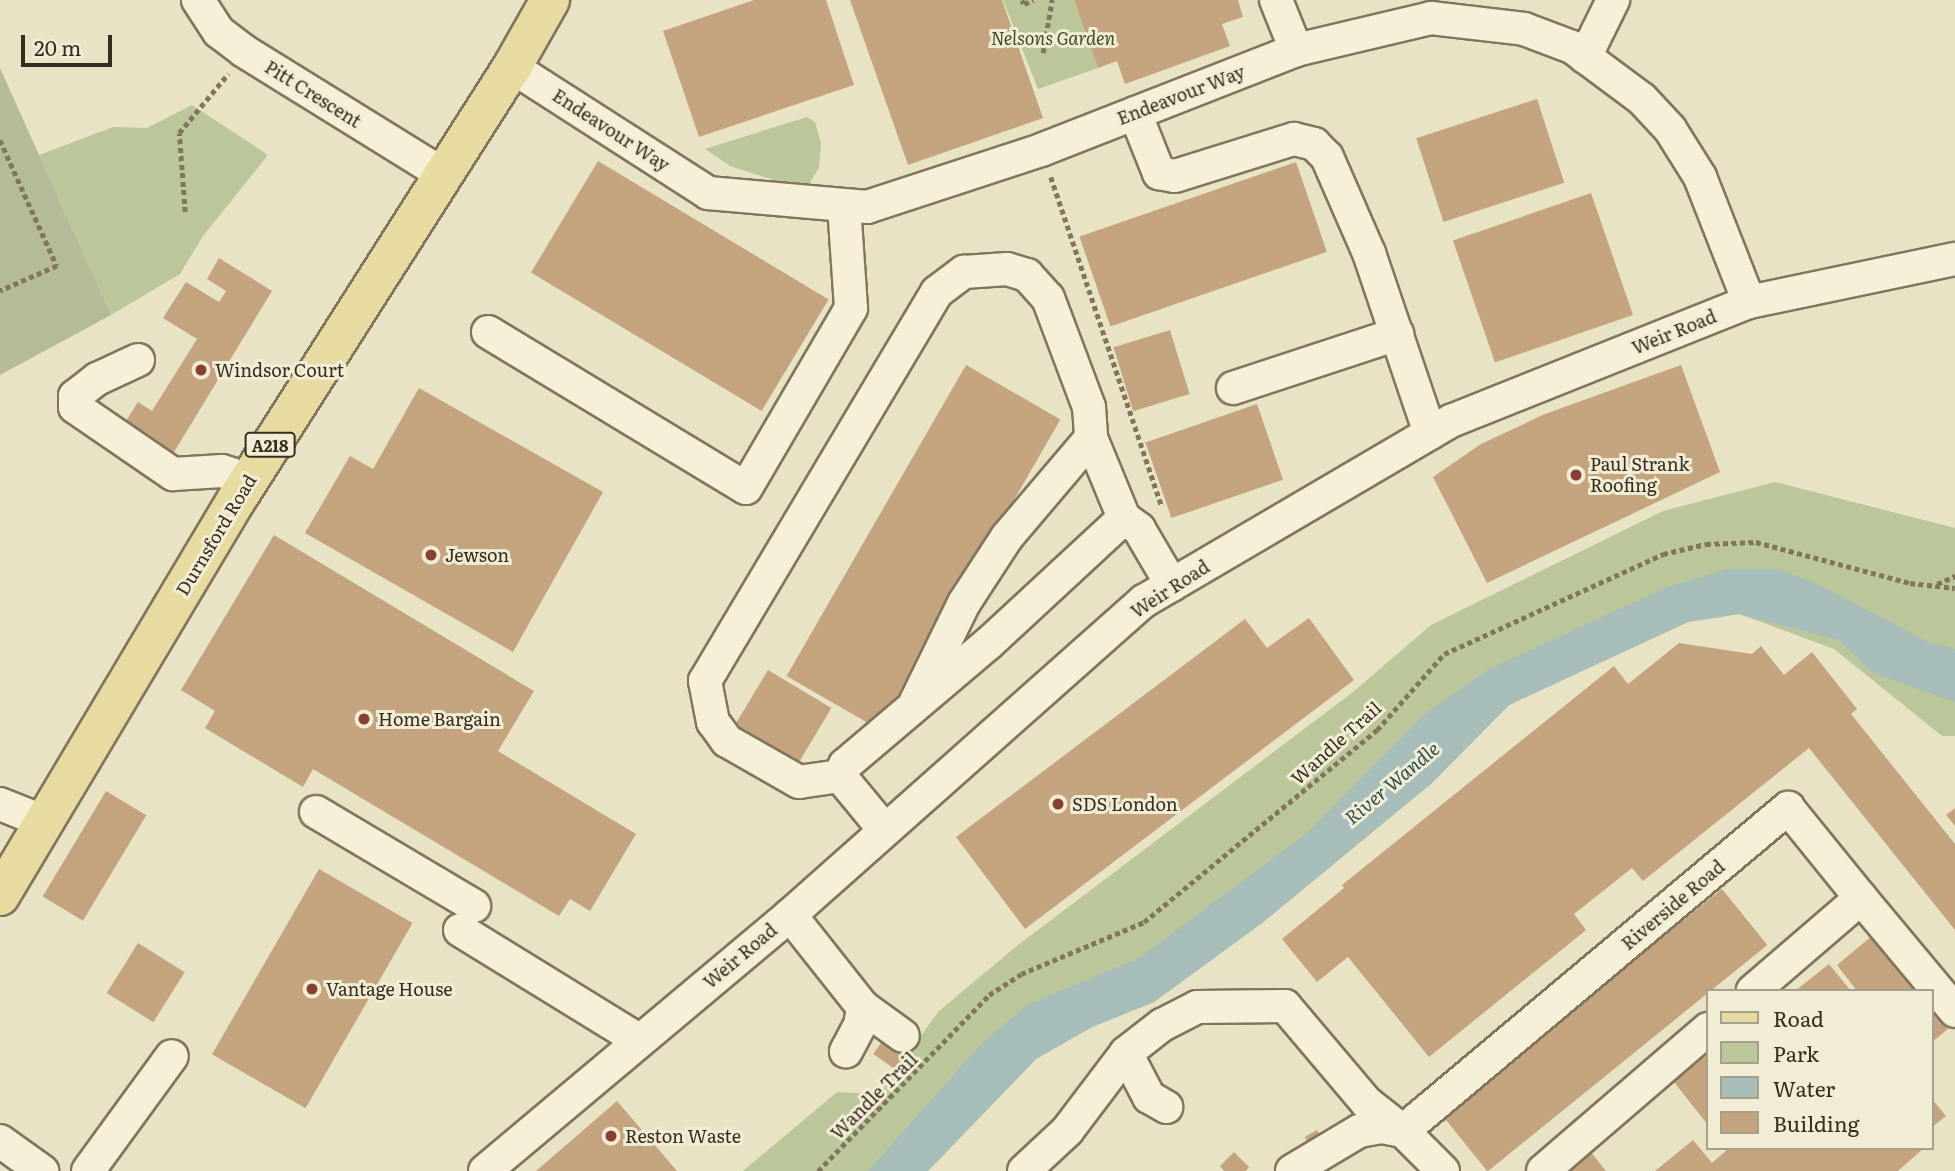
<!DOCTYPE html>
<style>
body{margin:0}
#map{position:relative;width:1955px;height:1171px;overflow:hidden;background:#e9e3c5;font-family:Literata,serif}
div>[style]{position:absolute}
.green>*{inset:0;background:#bbc69a}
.cemetery>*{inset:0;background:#b3bb98}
.water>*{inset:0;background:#a6bdb9}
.building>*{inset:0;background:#c3a47f;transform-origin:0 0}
.path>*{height:4.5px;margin-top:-2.25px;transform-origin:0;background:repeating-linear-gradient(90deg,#82755d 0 5px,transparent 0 8.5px)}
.roads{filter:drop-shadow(2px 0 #82755d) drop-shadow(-2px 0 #82755d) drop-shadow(0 2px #82755d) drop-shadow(0 -2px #82755d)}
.minor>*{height:32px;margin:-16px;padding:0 16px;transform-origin:16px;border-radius:16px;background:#f5f0d7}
.major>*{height:38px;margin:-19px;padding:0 19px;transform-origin:19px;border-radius:19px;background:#e8dba1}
.dots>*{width:19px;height:19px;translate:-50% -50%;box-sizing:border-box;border:4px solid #f1edd4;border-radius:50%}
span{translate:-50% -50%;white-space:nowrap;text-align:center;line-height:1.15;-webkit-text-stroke:6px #f1edd4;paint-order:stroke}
.shield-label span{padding:2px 5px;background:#f1edd4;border:2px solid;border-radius:5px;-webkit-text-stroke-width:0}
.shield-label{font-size:16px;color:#342c1f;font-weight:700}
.park-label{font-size:18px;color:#3f4e28;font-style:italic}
.street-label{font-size:18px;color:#342c1f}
.poi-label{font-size:18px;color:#342c1f}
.left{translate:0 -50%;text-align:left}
.water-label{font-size:19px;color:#304f52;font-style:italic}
.legend{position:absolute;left:1706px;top:989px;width:228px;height:161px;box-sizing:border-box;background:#f1edd4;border:2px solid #a5a08c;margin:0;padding:9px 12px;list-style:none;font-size:21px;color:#342c1f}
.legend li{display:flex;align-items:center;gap:14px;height:35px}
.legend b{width:35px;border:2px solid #a5a08c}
.scale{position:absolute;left:21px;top:35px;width:91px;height:32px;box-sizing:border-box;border:4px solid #342c1f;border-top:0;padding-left:9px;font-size:21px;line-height:24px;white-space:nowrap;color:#342c1f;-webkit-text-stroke:5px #f1edd4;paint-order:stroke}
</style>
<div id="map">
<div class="green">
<div style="clip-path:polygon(1003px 0,1074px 0,1098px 68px,1038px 89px)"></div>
<div style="clip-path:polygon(192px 105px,268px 155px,203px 236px,180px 274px,111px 315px,39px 155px,113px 127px,147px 128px)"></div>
<div style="clip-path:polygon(807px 117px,815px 122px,821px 143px,819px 168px,805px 190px,730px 166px,705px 149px)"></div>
<div style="clip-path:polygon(1775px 482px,1955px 528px,1955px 736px,1942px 736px,1834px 649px,1739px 614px,1688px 622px,1509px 705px,1432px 783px,1262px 923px,1154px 1002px,1092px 1027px,1036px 1059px,928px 1171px,743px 1171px,837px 1092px,878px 1094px,939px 1011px,1018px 945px,1353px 692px,1431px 625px,1663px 511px)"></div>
</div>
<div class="cemetery">
<div style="clip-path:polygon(0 68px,111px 315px,0 375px)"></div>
</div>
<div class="water">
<div style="clip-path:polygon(1728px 569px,1777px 569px,1816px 583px,1928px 642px,1955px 649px,1955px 702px,1873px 673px,1839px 640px,1739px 614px,1688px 622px,1509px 705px,1432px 783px,1262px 923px,1154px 1002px,1092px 1027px,1036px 1059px,928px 1171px,868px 1171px,982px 1043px,1027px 1005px,1139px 958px,1307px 833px,1425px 714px,1489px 669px,1667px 587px)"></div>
</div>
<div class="building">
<div style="clip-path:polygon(754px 0,826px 0,854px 85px,699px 137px,663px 31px)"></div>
<div style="clip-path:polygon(850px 0,1002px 0,1043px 118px,908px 165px)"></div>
<div style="clip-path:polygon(1074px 0,1238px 0,1243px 17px,1222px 24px,1230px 46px,1125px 84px,1117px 61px,1098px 68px)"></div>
<div style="left:1537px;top:99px;width:88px;height:127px;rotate:72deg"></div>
<div style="left:598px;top:161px;width:269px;height:130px;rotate:31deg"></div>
<div style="left:1296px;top:162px;width:95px;height:229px;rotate:71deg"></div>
<div style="left:1591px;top:193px;width:129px;height:146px;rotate:71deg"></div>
<div style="clip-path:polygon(219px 258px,272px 291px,168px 462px,119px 432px,138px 402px,152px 411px,197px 339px,163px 318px,186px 282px,219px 302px,226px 291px,207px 279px)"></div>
<div style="left:1170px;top:330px;width:67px;height:59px;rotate:73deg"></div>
<div style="left:966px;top:365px;width:109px;height:359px;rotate:30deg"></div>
<div style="clip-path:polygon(1681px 365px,1720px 472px,1487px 583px,1433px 477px,1481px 444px,1545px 414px)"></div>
<div style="clip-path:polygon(419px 388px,603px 492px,513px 652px,305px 533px,350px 456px,373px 469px)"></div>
<div style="left:1257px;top:404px;width:80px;height:118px;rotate:71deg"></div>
<div style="clip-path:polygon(274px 535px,534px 691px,498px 751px,636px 834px,590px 911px,570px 899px,559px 916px,313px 769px,303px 787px,205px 728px,215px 711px,181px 690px)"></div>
<div style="clip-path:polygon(1309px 618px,1354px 680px,1025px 929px,956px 837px,1245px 619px,1267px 648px)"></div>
<div style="clip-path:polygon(1679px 643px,1752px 654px,1761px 646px,1784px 675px,1812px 652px,1857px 709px,1851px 714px,1955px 844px,1955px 930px,1809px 748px,1643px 881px,1632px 868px,1574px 914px,1586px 930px,1429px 1057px,1348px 957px,1317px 982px,1282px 939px,1344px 888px,1342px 885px,1614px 666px,1628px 684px)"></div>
<div style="left:768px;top:670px;width:74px;height:71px;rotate:31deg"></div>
<div style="left:106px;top:791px;width:47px;height:123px;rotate:31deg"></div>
<div style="clip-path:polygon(1955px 808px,1955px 826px,1946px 815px)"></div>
<div style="left:319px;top:869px;width:108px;height:214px;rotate:30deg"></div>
<div style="left:1722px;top:889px;width:72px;height:360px;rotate:51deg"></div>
<div style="clip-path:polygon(1873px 935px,1918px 991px,1857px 991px,1837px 965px)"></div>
<div style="left:138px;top:943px;width:55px;height:59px;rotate:32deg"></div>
<div style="clip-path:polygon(1829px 964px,1851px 991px,1795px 991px)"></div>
<div style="clip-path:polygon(1932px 1009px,1948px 1029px,1932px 1042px)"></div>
<div style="left:883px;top:1040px;width:32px;height:17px;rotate:35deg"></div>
<div style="clip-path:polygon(1708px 1054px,1708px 1125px,1674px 1082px)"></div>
<div style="clip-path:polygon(1932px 1099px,1946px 1116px,1932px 1127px)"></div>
<div style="clip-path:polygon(617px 1101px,677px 1171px,536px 1171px)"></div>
<div style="left:1317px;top:1130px;width:13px;height:14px;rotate:61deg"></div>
<div style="clip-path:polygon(1693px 1140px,1712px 1163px,1729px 1148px,1924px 1148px,1898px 1171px,1655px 1171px)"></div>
<div style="clip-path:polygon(1590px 1151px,1606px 1171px,1566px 1171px)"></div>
<div style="clip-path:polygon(1234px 1152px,1249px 1167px,1246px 1171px,1224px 1171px,1220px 1166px)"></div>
</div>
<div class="path">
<div style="left:1022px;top:0;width:4px;rotate:63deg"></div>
<div style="left:1024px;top:4px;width:10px;rotate:-24deg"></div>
<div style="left:1043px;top:53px;width:54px;rotate:-80.4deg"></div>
<div style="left:0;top:140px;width:138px;rotate:65.7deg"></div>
<div style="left:57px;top:266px;width:62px;rotate:156.3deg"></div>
<div style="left:1051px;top:177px;width:348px;rotate:71.4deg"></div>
<div style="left:185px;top:212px;width:79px;rotate:-94.3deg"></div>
<div style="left:179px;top:133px;width:77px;rotate:-50.3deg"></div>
<div style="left:1937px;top:584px;width:20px;rotate:-24deg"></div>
<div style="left:818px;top:1171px;width:245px;rotate:-45.8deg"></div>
<div style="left:989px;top:995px;width:38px;rotate:-33deg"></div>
<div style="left:1021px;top:974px;width:134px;rotate:-22.9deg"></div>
<div style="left:1144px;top:922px;width:302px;rotate:-39.5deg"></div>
<div style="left:1377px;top:730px;width:101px;rotate:-48.6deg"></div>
<div style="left:1444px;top:654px;width:241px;rotate:-24.5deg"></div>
<div style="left:1663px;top:554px;width:44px;rotate:-13.1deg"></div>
<div style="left:1706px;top:544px;width:50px;rotate:-2.3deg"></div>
<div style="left:1756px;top:542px;width:159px;rotate:14.9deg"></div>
<div style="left:1910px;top:583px;width:45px;rotate:6.3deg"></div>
</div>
<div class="roads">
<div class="minor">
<div style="left:198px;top:0;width:38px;rotate:57deg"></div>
<div style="left:219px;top:32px;width:31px;rotate:37deg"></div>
<div style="left:244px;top:51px;width:232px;rotate:31.8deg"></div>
<div style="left:1276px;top:0;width:54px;rotate:68.2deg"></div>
<div style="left:1585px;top:57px;width:64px;rotate:-63.8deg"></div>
<div style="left:512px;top:67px;width:233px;rotate:32.7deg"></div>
<div style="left:708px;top:193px;width:160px;rotate:5deg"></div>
<div style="left:867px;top:207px;width:183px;rotate:-18.1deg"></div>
<div style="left:1041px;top:150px;width:274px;rotate:-21.4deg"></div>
<div style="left:1296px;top:50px;width:139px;rotate:-13.3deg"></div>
<div style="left:1431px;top:18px;width:94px;rotate:6.7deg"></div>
<div style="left:1524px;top:29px;width:51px;rotate:20.6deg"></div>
<div style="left:1572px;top:47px;width:87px;rotate:36.6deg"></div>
<div style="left:1642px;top:99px;width:41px;rotate:47deg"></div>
<div style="left:1670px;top:129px;width:57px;rotate:58deg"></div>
<div style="left:1700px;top:177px;width:134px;rotate:68.6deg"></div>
<div style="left:1135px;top:113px;width:65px;rotate:68.2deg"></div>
<div style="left:1159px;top:173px;width:16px;rotate:11deg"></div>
<div style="left:1175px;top:176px;width:125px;rotate:-17.3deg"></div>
<div style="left:1294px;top:139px;width:21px;rotate:14deg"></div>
<div style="left:1314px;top:144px;width:18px;rotate:45deg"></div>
<div style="left:1327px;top:157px;width:105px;rotate:66.4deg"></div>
<div style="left:1369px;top:253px;width:190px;rotate:71.3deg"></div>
<div style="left:488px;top:332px;width:301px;rotate:31.2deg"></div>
<div style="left:746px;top:488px;width:208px;rotate:-59.7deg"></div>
<div style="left:851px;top:308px;width:102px;rotate:-93.9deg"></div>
<div style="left:138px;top:360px;width:45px;rotate:155.1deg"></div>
<div style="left:97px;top:379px;width:28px;rotate:142deg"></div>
<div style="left:75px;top:396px;width:11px;rotate:90deg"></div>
<div style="left:75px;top:407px;width:119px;rotate:34.4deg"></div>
<div style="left:173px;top:474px;width:49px;rotate:-3.5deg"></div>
<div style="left:222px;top:471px;width:29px;rotate:18deg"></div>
<div style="left:1233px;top:388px;width:173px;rotate:-18.2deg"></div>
<div style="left:1091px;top:438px;width:87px;rotate:67.6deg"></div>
<div style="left:840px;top:776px;width:41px;rotate:171.7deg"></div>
<div style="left:799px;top:782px;width:83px;rotate:-150.3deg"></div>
<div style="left:727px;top:741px;width:24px;rotate:-126deg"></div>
<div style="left:713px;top:722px;width:42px;rotate:-101deg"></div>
<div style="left:705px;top:681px;width:453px;rotate:-59.2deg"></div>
<div style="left:937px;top:292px;width:34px;rotate:-37deg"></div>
<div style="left:964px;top:272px;width:43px;rotate:-4deg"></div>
<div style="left:1007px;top:269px;width:21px;rotate:17deg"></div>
<div style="left:1027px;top:275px;width:31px;rotate:48deg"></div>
<div style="left:1048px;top:298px;width:116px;rotate:69.4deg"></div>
<div style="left:1089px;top:407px;width:31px;rotate:86deg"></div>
<div style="left:1091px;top:438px;width:130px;rotate:130.3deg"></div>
<div style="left:1007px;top:537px;width:79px;rotate:123.1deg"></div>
<div style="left:964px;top:603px;width:111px;rotate:116.1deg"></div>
<div style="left:0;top:804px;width:48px;rotate:21.8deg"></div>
<div style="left:316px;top:812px;width:184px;rotate:30.7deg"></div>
<div style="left:883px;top:828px;width:67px;rotate:-129.6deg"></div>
<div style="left:840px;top:776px;width:12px;rotate:-66deg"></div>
<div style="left:845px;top:765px;width:189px;rotate:-40.3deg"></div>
<div style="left:989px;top:643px;width:184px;rotate:-42.8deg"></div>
<div style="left:1124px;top:518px;width:19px;rotate:36deg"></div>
<div style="left:1139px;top:529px;width:65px;rotate:59.5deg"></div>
<div style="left:1861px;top:898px;width:147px;rotate:50.2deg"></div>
<div style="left:790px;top:915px;width:117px;rotate:51.6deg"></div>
<div style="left:863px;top:1007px;width:18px;rotate:99deg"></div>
<div style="left:860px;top:1025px;width:30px;rotate:118deg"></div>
<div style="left:460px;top:930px;width:210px;rotate:31.6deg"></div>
<div style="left:863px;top:1007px;width:49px;rotate:35.9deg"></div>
<div style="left:1126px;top:1053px;width:50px;rotate:62.4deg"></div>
<div style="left:1149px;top:1097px;width:20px;rotate:30deg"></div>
<div style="left:0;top:1141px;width:52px;rotate:35.5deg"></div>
<div style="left:88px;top:1171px;width:142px;rotate:-53.9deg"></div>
<div style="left:485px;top:1171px;width:398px;rotate:-40deg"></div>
<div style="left:790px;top:915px;width:473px;rotate:-41.6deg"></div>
<div style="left:1144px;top:601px;width:356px;rotate:-30.4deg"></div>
<div style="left:1451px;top:421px;width:321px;rotate:-21.8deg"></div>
<div style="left:1749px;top:302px;width:210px;rotate:-11.8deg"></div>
<div style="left:1024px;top:1171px;width:59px;rotate:-42.9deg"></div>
<div style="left:1067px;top:1131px;width:98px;rotate:-52.9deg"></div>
<div style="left:1126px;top:1053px;width:46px;rotate:-37.9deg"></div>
<div style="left:1162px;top:1025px;width:39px;rotate:-27deg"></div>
<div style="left:1197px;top:1007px;width:88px;rotate:-0.7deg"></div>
<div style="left:1285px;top:1006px;width:127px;rotate:49.8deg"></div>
<div style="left:1367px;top:1103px;width:46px;rotate:37.9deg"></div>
<div style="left:1292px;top:1171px;width:78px;rotate:-30.8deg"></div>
<div style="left:1359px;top:1131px;width:23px;rotate:-10deg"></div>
<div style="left:1382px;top:1127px;width:21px;rotate:11deg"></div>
<div style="left:1443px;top:1171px;width:57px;rotate:-135deg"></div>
<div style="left:1403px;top:1131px;width:503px;rotate:-40deg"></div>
<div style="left:1788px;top:808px;width:116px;rotate:51deg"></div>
<div style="left:1861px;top:898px;width:143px;rotate:139.3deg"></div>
<div style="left:1543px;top:1171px;width:218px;rotate:-40.7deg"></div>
</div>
<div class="major">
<div style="left:0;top:896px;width:462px;rotate:-59.2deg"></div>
<div style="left:237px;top:499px;width:512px;rotate:-57.52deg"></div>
<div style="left:512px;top:67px;width:77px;rotate:-60.4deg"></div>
</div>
</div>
<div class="dots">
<div style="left:201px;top:370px;background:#8a3f34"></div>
<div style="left:1576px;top:475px;background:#8a3f34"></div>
<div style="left:431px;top:555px;background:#8a3f34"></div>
<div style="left:364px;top:719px;background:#8a3f34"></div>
<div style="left:1058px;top:804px;background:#8a3f34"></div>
<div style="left:312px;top:989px;background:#8a3f34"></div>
<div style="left:611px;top:1136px;background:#8a3f34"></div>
</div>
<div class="shield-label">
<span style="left:270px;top:445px">A218</span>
</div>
<div class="park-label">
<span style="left:1053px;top:38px">Nelsons Garden</span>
</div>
<div class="street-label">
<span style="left:313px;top:94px;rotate:32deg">Pitt Crescent</span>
<span style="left:1181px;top:95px;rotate:-21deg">Endeavour Way</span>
<span style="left:611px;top:130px;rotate:33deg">Endeavour Way</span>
<span style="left:1674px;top:332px;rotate:-22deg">Weir Road</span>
<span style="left:216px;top:535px;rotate:-59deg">Durnsford Road</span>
<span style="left:1170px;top:589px;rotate:-33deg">Weir Road</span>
<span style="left:1336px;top:743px;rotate:-42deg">Wandle Trail</span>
<span style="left:1673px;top:905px;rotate:-40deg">Riverside Road</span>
<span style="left:740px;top:956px;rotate:-40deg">Weir Road</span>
<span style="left:874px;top:1096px;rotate:-45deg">Wandle Trail</span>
</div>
<div class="poi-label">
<span class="left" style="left:215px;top:370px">Windsor Court</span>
<span class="left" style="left:1590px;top:475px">Paul Strank<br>Roofing</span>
<span class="left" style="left:445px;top:555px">Jewson</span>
<span class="left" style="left:378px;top:719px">Home Bargain</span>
<span class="left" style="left:1072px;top:804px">SDS London</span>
<span class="left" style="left:326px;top:989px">Vantage House</span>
<span class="left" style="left:625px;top:1136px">Reston Waste</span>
</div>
<div class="water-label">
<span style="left:1392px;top:783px;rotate:-40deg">River Wandle</span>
</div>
<ul class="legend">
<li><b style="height:9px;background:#e8dba1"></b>Road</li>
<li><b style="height:19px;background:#bbc69a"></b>Park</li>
<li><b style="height:19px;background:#a6bdb9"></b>Water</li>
<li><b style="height:19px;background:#c3a47f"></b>Building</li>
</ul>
<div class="scale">20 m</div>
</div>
